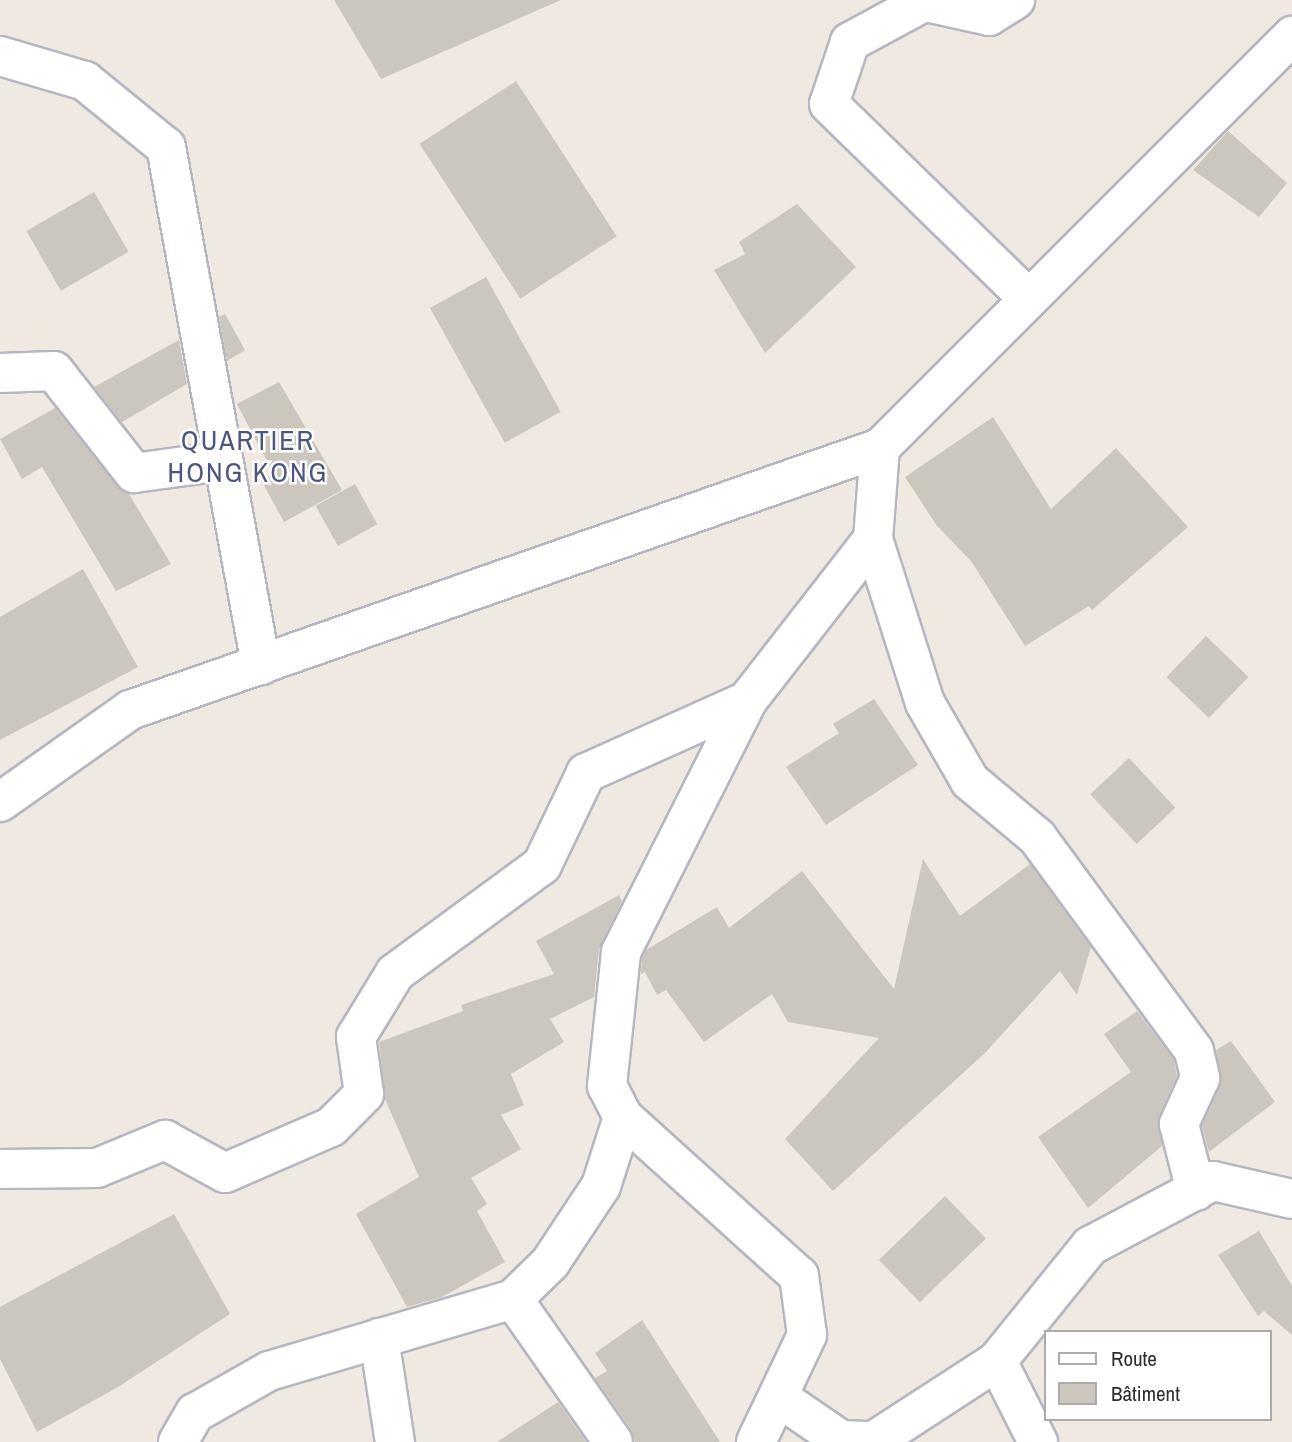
<!DOCTYPE html>
<meta charset="utf-8">
<style>
body{margin:0}
#map{position:relative;width:1292px;height:1442px;overflow:hidden;background:#efe9e1;font-family:"Archivo Narrow",sans-serif}
div>[style]{position:absolute}
.building>*{inset:0;background:#cbc7bf;transform-origin:0 0}
.roads{filter:drop-shadow(2px 0 #b4b7c1) drop-shadow(-2px 0 #b4b7c1) drop-shadow(0 2px #b4b7c1) drop-shadow(0 -2px #b4b7c1)}
.minor>*{height:38px;margin:-19px;padding:0 19px;transform-origin:19px;border-radius:19px;background:#fff}
span{translate:-50% -50%;white-space:nowrap;text-align:center;line-height:1.15;-webkit-text-stroke:5px #fff;paint-order:stroke}
.quarter-label{font-size:28px;color:#4d5680;letter-spacing:2px}
.legend{position:absolute;left:1044px;top:1330px;width:228px;height:91px;box-sizing:border-box;background:#fff;border:2px solid #ababab;margin:0;padding:9px 12px;list-style:none;font-size:21px;color:#2e2e2e}
.legend li{display:flex;align-items:center;gap:14px;height:35px}
.legend b{width:35px;border:2px solid #ababab}
</style>
<div id="map">
<div class="building">
<div style="clip-path:polygon(334px 0,561px 0,381px 79px)"></div>
<div style="left:516px;top:81px;width:185px;height:115px;rotate:57deg"></div>
<div style="clip-path:polygon(1228px 131px,1287px 183px,1259px 217px,1193px 170px)"></div>
<div style="left:94px;top:192px;width:69px;height:78px;rotate:60deg"></div>
<div style="clip-path:polygon(797px 204px,856px 267px,765px 353px,714px 270px,745px 254px,739px 242px)"></div>
<div style="left:486px;top:277px;width:154px;height:64px;rotate:61deg"></div>
<div style="clip-path:polygon(225px 314px,245px 350px,227px 361px,219px 317px)"></div>
<div style="clip-path:polygon(179px 340px,187px 384px,122px 422px,94px 387px)"></div>
<div style="clip-path:polygon(279px 382px,342px 490px,284px 522px,261px 480px,274px 474px,237px 404px)"></div>
<div style="clip-path:polygon(55px 408px,117px 486px,129px 494px,171px 564px,116px 591px,42px 467px,22px 479px,0 439px)"></div>
<div style="clip-path:polygon(993px 417px,1051px 509px,1116px 448px,1188px 527px,1092px 610px,1089px 606px,1025px 646px,971px 561px,937px 526px,905px 477px)"></div>
<div style="left:355px;top:484px;width:46px;height:45px;rotate:61deg"></div>
<div style="clip-path:polygon(83px 569px,138px 667px,0 740px,0 617px)"></div>
<div style="left:1206px;top:636px;width:59px;height:57px;rotate:44deg"></div>
<div style="clip-path:polygon(874px 699px,918px 765px,826px 825px,786px 767px,839px 733px,833px 724px)"></div>
<div style="left:1129px;top:758px;width:68px;height:53px;rotate:47deg"></div>
<div style="clip-path:polygon(923px 859px,960px 916px,1030px 864px,1091px 947px,1077px 995px,1060px 971px,984px 1054px,833px 1191px,785px 1139px,879px 1038px,788px 1022px,772px 994px,704px 1042px,666px 990px,657px 995px,645px 972px,641px 974px,642px 958px,646px 950px,717px 907px,729px 928px,802px 871px,894px 989px)"></div>
<div style="clip-path:polygon(619px 895px,622px 901px,599px 949px,594px 997px,550px 1019px,564px 1042px,511px 1074px,524px 1105px,501px 1115px,521px 1149px,471px 1178px,487px 1204px,477px 1211px,505px 1262px,442px 1297px,407px 1307px,356px 1214px,419px 1177px,385px 1099px,379px 1042px,463px 1011px,461px 1005px,554px 974px,536px 941px)"></div>
<div style="clip-path:polygon(1137px 1011px,1174px 1060px,1177px 1076px,1159px 1116px,1162px 1146px,1088px 1208px,1038px 1137px,1131px 1072px,1104px 1034px)"></div>
<div style="clip-path:polygon(1231px 1041px,1275px 1102px,1209px 1152px,1202px 1126px,1220px 1086px,1216px 1050px)"></div>
<div style="left:945px;top:1196px;width:59px;height:92px;rotate:46deg"></div>
<div style="clip-path:polygon(174px 1214px,230px 1314px,118px 1387px,37px 1432px,0 1359px,0 1307px)"></div>
<div style="clip-path:polygon(1259px 1231px,1292px 1286px,1292px 1335px,1264px 1311px,1258px 1316px,1218px 1255px)"></div>
<div style="clip-path:polygon(642px 1320px,720px 1442px,635px 1442px,631px 1429px,595px 1378px,607px 1371px,595px 1353px)"></div>
<div style="clip-path:polygon(558px 1402px,586px 1442px,497px 1442px)"></div>
</div>
<div class="roads">
<div class="minor">
<div style="left:917px;top:0;width:74px;rotate:12.5deg"></div>
<div style="left:989px;top:16px;width:31px;rotate:-32deg"></div>
<div style="left:920px;top:4px;width:80px;rotate:151.5deg"></div>
<div style="left:850px;top:42px;width:65px;rotate:108.7deg"></div>
<div style="left:829px;top:104px;width:279px;rotate:44.3deg"></div>
<div style="left:0;top:56px;width:89px;rotate:16.4deg"></div>
<div style="left:85px;top:81px;width:104px;rotate:39.2deg"></div>
<div style="left:166px;top:147px;width:527px;rotate:79.61deg"></div>
<div style="left:0;top:373px;width:54px;rotate:-2.1deg"></div>
<div style="left:54px;top:371px;width:130px;rotate:51.9deg"></div>
<div style="left:134px;top:473px;width:90px;rotate:-7.7deg"></div>
<div style="left:873px;top:539px;width:172px;rotate:72.4deg"></div>
<div style="left:925px;top:703px;width:90px;rotate:60deg"></div>
<div style="left:970px;top:781px;width:87px;rotate:39.9deg"></div>
<div style="left:1037px;top:837px;width:265px;rotate:53.7deg"></div>
<div style="left:1194px;top:1051px;width:28px;rotate:77deg"></div>
<div style="left:1200px;top:1078px;width:51px;rotate:114.5deg"></div>
<div style="left:1179px;top:1124px;width:69px;rotate:75.8deg"></div>
<div style="left:0;top:802px;width:159px;rotate:-35.3deg"></div>
<div style="left:130px;top:710px;width:794px;rotate:-19.26deg"></div>
<div style="left:880px;top:448px;width:583px;rotate:-45deg"></div>
<div style="left:0;top:1169px;width:97px;rotate:-0.6deg"></div>
<div style="left:97px;top:1168px;width:74px;rotate:-22.4deg"></div>
<div style="left:165px;top:1140px;width:68px;rotate:28.8deg"></div>
<div style="left:225px;top:1173px;width:116px;rotate:-23.5deg"></div>
<div style="left:331px;top:1127px;width:47px;rotate:-45deg"></div>
<div style="left:364px;top:1094px;width:58px;rotate:-98deg"></div>
<div style="left:356px;top:1037px;width:75px;rotate:-58.6deg"></div>
<div style="left:395px;top:973px;width:182px;rotate:-36.3deg"></div>
<div style="left:542px;top:865px;width:102px;rotate:-64.4deg"></div>
<div style="left:586px;top:773px;width:176px;rotate:-24.1deg"></div>
<div style="left:513px;top:1299px;width:174px;rotate:55deg"></div>
<div style="left:379px;top:1338px;width:105px;rotate:81.3deg"></div>
<div style="left:997px;top:1361px;width:91px;rotate:63.2deg"></div>
<div style="left:778px;top:1397px;width:76px;rotate:34.3deg"></div>
<div style="left:841px;top:1440px;width:33px;rotate:2deg"></div>
<div style="left:874px;top:1441px;width:147px;rotate:-33deg"></div>
<div style="left:997px;top:1361px;width:148px;rotate:-51deg"></div>
<div style="left:1090px;top:1246px;width:139px;rotate:-27.9deg"></div>
<div style="left:1213px;top:1181px;width:81px;rotate:12.8deg"></div>
<div style="left:178px;top:1442px;width:34px;rotate:-60deg"></div>
<div style="left:195px;top:1413px;width:85px;rotate:-29.6deg"></div>
<div style="left:269px;top:1371px;width:254px;rotate:-16.4deg"></div>
<div style="left:513px;top:1299px;width:52px;rotate:-44.2deg"></div>
<div style="left:550px;top:1263px;width:92px;rotate:-56.5deg"></div>
<div style="left:601px;top:1186px;width:72px;rotate:-72.3deg"></div>
<div style="left:756px;top:1442px;width:119px;rotate:-64.5deg"></div>
<div style="left:807px;top:1335px;width:60px;rotate:-97.7deg"></div>
<div style="left:799px;top:1276px;width:237px;rotate:-137.9deg"></div>
<div style="left:623px;top:1117px;width:35px;rotate:-117deg"></div>
<div style="left:607px;top:1086px;width:135px;rotate:-84deg"></div>
<div style="left:621px;top:952px;width:281px;rotate:-63.3deg"></div>
<div style="left:747px;top:701px;width:205px;rotate:-52.1deg"></div>
<div style="left:873px;top:539px;width:91px;rotate:-85.6deg"></div>
</div>
</div>
<div class="quarter-label">
<span style="left:248px;top:456px">QUARTIER<br>HONG KONG</span>
</div>
<ul class="legend">
<li><b style="height:9px;background:#fff"></b>Route</li>
<li><b style="height:19px;background:#cbc7bf"></b>Bâtiment</li>
</ul>
</div>
